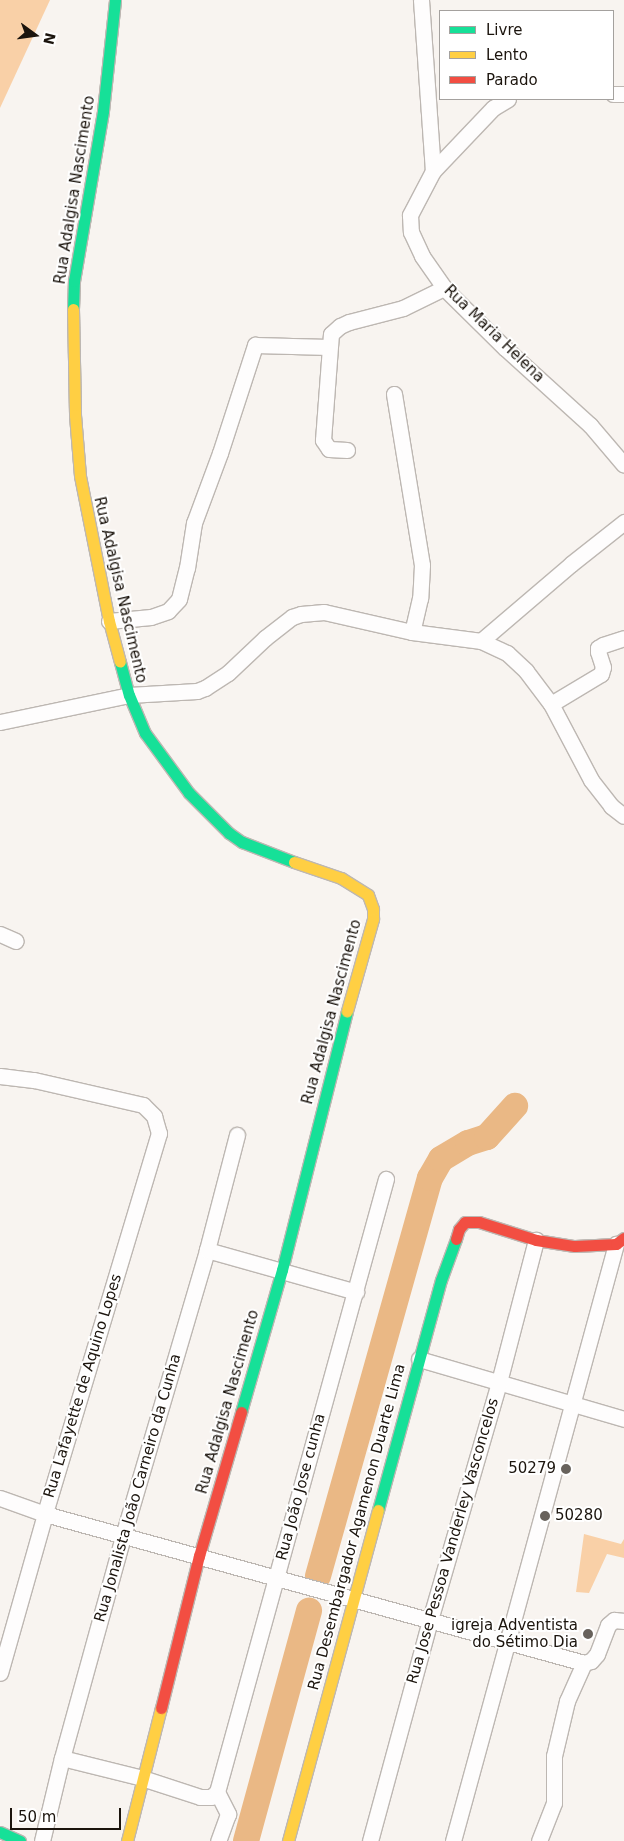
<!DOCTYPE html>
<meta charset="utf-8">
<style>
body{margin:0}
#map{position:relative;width:624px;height:1841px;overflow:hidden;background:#f8f4f0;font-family:"DejaVu Sans",sans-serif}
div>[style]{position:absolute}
.forest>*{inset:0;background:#f9d0a7}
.river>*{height:26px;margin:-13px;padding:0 13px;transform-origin:13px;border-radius:13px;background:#eab885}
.roads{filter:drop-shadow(1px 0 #bdb7b2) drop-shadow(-1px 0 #bdb7b2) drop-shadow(0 1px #bdb7b2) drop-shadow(0 -1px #bdb7b2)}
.street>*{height:15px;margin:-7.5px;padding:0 7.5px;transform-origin:7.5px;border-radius:7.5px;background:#fefdfd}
.fast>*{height:11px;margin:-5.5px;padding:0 5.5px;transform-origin:5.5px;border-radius:5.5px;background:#16e098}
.slow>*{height:11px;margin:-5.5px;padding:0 5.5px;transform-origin:5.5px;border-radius:5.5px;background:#ffcf43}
.jam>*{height:11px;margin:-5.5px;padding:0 5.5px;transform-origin:5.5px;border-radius:5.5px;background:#f24e42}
.dots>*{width:14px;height:14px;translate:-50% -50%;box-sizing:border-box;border:2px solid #fff;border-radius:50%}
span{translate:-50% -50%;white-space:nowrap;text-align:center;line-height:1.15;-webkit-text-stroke:4px #fff;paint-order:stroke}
.street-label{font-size:15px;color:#1b140d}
.poi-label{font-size:15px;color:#1b140d}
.right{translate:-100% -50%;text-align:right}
.left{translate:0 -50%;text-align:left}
.legend{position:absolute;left:439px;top:10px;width:175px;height:90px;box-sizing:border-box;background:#fff;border:1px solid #a4a19e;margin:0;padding:6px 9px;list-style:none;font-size:15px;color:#1b140d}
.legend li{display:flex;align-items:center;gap:10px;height:25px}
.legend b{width:25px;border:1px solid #a4a19e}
.north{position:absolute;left:10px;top:10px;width:50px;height:50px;-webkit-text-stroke:4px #fff;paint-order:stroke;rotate:104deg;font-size:14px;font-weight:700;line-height:20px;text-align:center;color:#1b140d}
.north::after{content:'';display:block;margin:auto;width:18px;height:22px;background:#1b140d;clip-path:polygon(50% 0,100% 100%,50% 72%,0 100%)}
.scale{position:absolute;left:10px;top:1808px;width:111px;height:22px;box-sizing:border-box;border:2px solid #1b140d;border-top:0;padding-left:6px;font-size:15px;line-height:18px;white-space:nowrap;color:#1b140d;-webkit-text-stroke:4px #fff;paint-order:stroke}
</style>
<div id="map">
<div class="forest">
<div style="clip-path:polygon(0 0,50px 0,0 108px)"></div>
<div style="clip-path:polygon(584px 1534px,621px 1544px,624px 1539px,624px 1558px,607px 1554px,589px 1593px,576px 1592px)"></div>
</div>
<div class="river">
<div style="left:318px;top:1576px;width:413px;rotate:-74.3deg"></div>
<div style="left:430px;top:1178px;width:22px;rotate:-60deg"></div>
<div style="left:441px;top:1159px;width:31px;rotate:-31deg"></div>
<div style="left:468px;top:1143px;width:20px;rotate:-18deg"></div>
<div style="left:487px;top:1137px;width:42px;rotate:-47.9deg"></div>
<div style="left:246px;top:1841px;width:239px;rotate:-74.7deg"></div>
</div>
<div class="roads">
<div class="street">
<div style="left:421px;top:0;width:171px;rotate:86deg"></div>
<div style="left:613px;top:94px;width:11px"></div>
<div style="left:508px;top:99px;width:17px;rotate:149deg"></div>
<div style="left:493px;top:108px;width:87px;rotate:133.6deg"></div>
<div style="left:433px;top:171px;width:50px;rotate:117.6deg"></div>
<div style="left:410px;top:215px;width:17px;rotate:87deg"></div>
<div style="left:411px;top:232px;width:26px;rotate:65deg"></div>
<div style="left:422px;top:256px;width:39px;rotate:55deg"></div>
<div style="left:444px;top:288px;width:86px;rotate:44.5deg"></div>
<div style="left:505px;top:348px;width:115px;rotate:42.2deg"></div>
<div style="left:590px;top:425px;width:52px;rotate:49.6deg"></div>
<div style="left:394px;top:394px;width:173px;rotate:80.7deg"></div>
<div style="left:422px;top:565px;width:33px;rotate:93deg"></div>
<div style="left:420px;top:598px;width:35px;rotate:103deg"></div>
<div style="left:347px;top:450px;width:18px;rotate:-177deg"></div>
<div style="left:329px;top:449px;width:11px;rotate:-124deg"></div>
<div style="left:323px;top:440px;width:106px;rotate:-85.7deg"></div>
<div style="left:331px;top:334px;width:12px;rotate:-42deg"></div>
<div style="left:340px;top:326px;width:10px;rotate:-24deg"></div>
<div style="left:349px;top:322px;width:56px;rotate:-14.5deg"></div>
<div style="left:403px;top:308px;width:46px;rotate:-26deg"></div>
<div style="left:109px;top:621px;width:42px;rotate:-5.4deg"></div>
<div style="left:151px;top:617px;width:18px;rotate:-19deg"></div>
<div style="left:168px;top:611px;width:16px;rotate:-47deg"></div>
<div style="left:179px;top:599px;width:32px;rotate:-76deg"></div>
<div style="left:187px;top:568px;width:46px;rotate:-81.2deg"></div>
<div style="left:194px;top:523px;width:75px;rotate:-69.6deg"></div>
<div style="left:220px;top:453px;width:114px;rotate:-72deg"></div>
<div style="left:255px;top:345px;width:74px;rotate:1.5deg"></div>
<div style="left:481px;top:641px;width:118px;rotate:-40.5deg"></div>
<div style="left:571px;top:564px;width:68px;rotate:-38.4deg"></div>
<div style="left:551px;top:704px;width:58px;rotate:-31deg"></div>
<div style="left:601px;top:674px;width:7px;rotate:-74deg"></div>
<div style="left:603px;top:667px;width:16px;rotate:-108deg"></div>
<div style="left:598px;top:652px;width:4px;rotate:-90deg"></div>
<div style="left:598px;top:648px;width:6px;rotate:-31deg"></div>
<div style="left:603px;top:645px;width:22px;rotate:-18deg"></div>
<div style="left:0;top:722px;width:132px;rotate:-11.8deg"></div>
<div style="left:129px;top:695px;width:68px;rotate:-3.4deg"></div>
<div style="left:197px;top:691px;width:9px;rotate:-21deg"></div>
<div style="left:205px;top:688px;width:27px;rotate:-33deg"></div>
<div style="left:228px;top:673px;width:51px;rotate:-43.4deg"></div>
<div style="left:265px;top:638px;width:34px;rotate:-38deg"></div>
<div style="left:292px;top:617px;width:9px;rotate:-18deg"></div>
<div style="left:301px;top:614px;width:23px;rotate:-5deg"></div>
<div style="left:324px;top:612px;width:90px;rotate:12.8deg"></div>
<div style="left:412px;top:632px;width:70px;rotate:7.4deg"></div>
<div style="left:481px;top:641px;width:29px;rotate:25deg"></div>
<div style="left:507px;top:653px;width:26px;rotate:43deg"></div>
<div style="left:526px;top:671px;width:41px;rotate:52.9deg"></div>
<div style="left:551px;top:704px;width:86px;rotate:62.2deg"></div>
<div style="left:591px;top:780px;width:33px;rotate:52deg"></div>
<div style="left:611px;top:806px;width:16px;rotate:38deg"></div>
<div style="left:0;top:934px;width:17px;rotate:24deg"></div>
<div style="left:0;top:1076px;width:34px;rotate:7deg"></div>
<div style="left:34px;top:1080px;width:112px;rotate:12.9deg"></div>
<div style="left:143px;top:1105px;width:16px;rotate:45deg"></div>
<div style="left:154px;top:1116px;width:18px;rotate:74deg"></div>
<div style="left:159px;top:1133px;width:398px;rotate:106.7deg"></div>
<div style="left:45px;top:1514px;width:165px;rotate:105.8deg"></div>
<div style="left:207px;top:1250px;width:155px;rotate:15.7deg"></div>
<div style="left:419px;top:1359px;width:214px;rotate:16.3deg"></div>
<div style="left:0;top:1498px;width:48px;rotate:19.6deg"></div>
<div style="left:45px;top:1514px;width:559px;rotate:15.45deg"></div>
<div style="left:62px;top:1758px;width:82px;rotate:14deg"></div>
<div style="left:142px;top:1778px;width:61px;rotate:18.1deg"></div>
<div style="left:200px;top:1797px;width:11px"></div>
<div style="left:211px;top:1797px;width:8px;rotate:-40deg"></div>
<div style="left:217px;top:1792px;width:636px;rotate:-74.59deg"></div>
<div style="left:217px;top:1792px;width:25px;rotate:63deg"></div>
<div style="left:228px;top:1814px;width:29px;rotate:110deg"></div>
<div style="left:42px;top:1841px;width:85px;rotate:-76.5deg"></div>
<div style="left:62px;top:1758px;width:230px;rotate:-74.6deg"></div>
<div style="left:123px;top:1536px;width:298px;rotate:-73.6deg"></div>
<div style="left:207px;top:1250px;width:119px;rotate:-75.4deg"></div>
<div style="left:370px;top:1841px;width:229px;rotate:-74.8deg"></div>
<div style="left:430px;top:1620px;width:248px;rotate:-73.8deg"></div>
<div style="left:499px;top:1382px;width:147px;rotate:-75.4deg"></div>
<div style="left:453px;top:1841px;width:619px;rotate:-74.73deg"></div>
<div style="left:539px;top:1841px;width:41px;rotate:-68.5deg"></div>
<div style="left:554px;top:1803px;width:47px;rotate:-90deg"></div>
<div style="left:554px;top:1756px;width:57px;rotate:-76.7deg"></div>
<div style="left:567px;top:1701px;width:42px;rotate:-65.9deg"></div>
<div style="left:584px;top:1663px;width:7px;rotate:-16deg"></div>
<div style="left:591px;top:1661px;width:9px;rotate:-49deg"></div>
<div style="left:597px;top:1654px;width:31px;rotate:-69deg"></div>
<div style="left:608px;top:1625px;width:8px;rotate:-40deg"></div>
<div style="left:614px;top:1620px;width:10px;rotate:6deg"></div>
</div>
<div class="fast">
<div style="left:73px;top:309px;width:28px;rotate:-88deg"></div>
<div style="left:74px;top:281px;width:172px;rotate:-80.3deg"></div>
<div style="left:103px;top:111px;width:112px;rotate:-83.8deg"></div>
<div style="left:120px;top:662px;width:34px;rotate:75deg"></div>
<div style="left:129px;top:695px;width:41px;rotate:67.2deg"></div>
<div style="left:145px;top:733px;width:74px;rotate:53.7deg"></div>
<div style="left:189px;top:793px;width:57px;rotate:45deg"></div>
<div style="left:229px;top:833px;width:16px;rotate:35deg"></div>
<div style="left:242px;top:842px;width:56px;rotate:21deg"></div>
<div style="left:241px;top:1412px;width:148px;rotate:-73.9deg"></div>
<div style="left:282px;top:1270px;width:267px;rotate:-75.9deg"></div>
<div style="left:378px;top:1510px;width:238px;rotate:-74.7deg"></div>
<div style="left:441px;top:1280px;width:44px;rotate:-69.9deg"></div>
<div style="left:0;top:1832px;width:22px;rotate:24deg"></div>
</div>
<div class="slow">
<div style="left:73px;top:309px;width:106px;rotate:88.9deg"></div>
<div style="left:75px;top:415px;width:61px;rotate:85.3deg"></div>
<div style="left:80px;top:476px;width:148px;rotate:78.7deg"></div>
<div style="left:109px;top:621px;width:42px;rotate:75deg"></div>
<div style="left:294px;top:862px;width:50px;rotate:18.8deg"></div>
<div style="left:341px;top:878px;width:32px;rotate:32deg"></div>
<div style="left:368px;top:895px;width:15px;rotate:70deg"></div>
<div style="left:373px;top:909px;width:10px;rotate:90deg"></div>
<div style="left:373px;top:919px;width:96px;rotate:105.8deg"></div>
<div style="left:127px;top:1841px;width:137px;rotate:-75.7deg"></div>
<div style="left:288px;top:1841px;width:343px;rotate:-74.8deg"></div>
</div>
<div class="jam">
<div style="left:456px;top:1239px;width:10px;rotate:-73deg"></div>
<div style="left:459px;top:1229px;width:9px;rotate:-49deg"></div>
<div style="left:465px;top:1222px;width:14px"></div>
<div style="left:479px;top:1222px;width:60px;rotate:17.5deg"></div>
<div style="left:536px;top:1240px;width:39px;rotate:9deg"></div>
<div style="left:575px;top:1246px;width:41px;rotate:-2.8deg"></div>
<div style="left:616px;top:1244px;width:10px;rotate:-37deg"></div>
<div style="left:161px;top:1708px;width:157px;rotate:-76deg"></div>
<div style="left:199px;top:1556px;width:150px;rotate:-73.7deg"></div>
</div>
</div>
<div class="dots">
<div style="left:566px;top:1469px;background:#68625c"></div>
<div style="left:545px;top:1516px;background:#68625c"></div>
<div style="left:588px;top:1634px;background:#68625c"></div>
</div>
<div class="street-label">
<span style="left:75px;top:190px;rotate:-81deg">Rua Adalgisa Nascimento</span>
<span style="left:494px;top:334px;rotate:44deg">Rua Maria Helena</span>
<span style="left:120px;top:590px;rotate:77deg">Rua Adalgisa Nascimento</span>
<span style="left:332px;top:1012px;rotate:-75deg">Rua Adalgisa Nascimento</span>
<span style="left:83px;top:1386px;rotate:-73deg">Rua Lafayette de Aquino Lopes</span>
<span style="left:228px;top:1402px;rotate:-74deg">Rua Adalgisa Nascimento</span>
<span style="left:301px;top:1487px;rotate:-75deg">Rua João Jose cunha</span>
<span style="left:138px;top:1488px;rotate:-74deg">Rua Jonalista João Carneiro da Cunha</span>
<span style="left:357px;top:1527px;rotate:-75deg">Rua Desembargador Agamenon Duarte Lima</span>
<span style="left:453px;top:1541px;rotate:-74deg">Rua Jose Pessoa Vanderley Vasconcelos</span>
</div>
<div class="poi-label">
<span class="right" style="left:556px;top:1469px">50279</span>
<span class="left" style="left:555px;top:1516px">50280</span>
<span class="right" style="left:578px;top:1634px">igreja Adventista<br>do Sétimo Dia</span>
</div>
<ul class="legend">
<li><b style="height:6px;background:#16e098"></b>Livre</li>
<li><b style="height:6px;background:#ffcf43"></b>Lento</li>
<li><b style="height:6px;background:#f24e42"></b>Parado</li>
</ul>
<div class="north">N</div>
<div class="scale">50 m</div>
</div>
